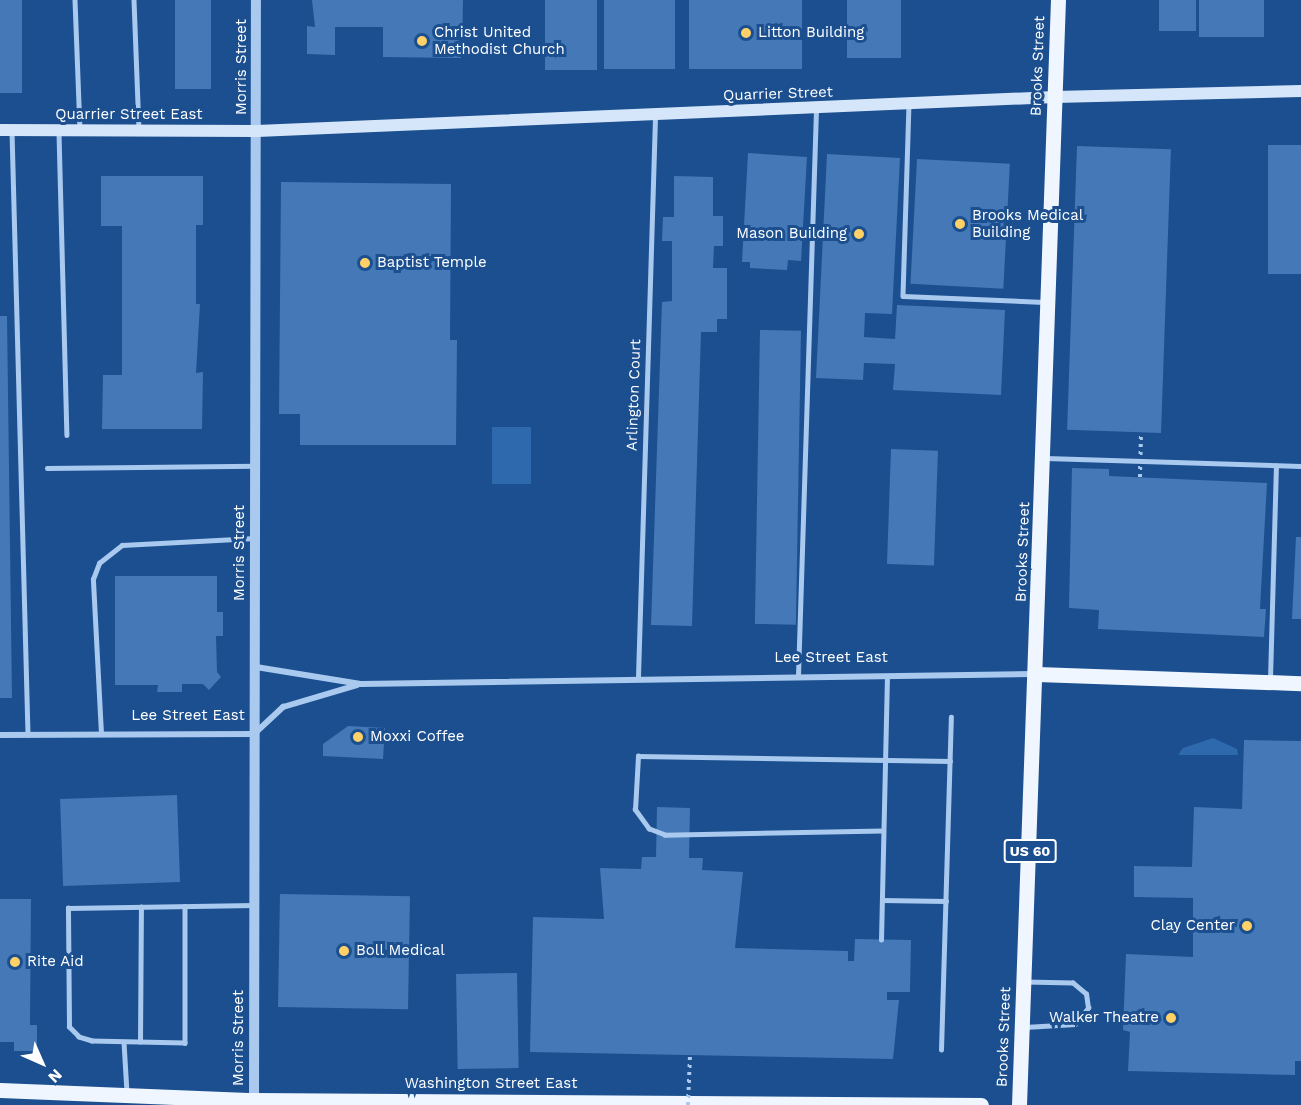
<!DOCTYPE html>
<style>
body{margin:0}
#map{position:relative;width:1301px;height:1105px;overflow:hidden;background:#1b4f8f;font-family:"Work Sans",sans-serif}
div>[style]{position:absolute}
.green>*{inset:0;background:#2e69ad;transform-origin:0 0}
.building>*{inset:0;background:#4478b7;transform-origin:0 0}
.service>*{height:4.5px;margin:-2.25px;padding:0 2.25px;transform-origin:2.25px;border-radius:2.25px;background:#a9c9ee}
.minor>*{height:6px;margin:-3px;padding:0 3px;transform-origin:3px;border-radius:3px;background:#a9c9ee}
.tertiary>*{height:10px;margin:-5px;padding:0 5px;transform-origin:5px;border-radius:5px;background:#a9c9ee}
.secondary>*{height:12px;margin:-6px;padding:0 6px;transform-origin:6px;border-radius:6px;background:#d6e6fa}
.primary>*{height:15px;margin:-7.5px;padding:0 7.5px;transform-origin:7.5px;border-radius:7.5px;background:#f0f6ff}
.path-bridge>*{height:4px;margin-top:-2px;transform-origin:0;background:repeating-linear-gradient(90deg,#a9c9ee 0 3px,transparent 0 7.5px)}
.dots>*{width:16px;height:16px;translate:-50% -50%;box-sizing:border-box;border:3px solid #1b4f8f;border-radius:50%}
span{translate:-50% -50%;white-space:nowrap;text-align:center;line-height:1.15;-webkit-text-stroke:6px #1b4f8f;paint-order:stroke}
.shield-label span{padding:2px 4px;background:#1b4f8f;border:2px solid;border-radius:4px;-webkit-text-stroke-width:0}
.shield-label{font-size:14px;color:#fff;font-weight:700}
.poi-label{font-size:15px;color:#fff}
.left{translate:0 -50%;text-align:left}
.right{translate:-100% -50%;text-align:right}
.street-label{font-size:15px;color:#fff}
.north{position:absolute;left:12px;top:1033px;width:60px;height:60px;-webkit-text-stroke:4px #1b4f8f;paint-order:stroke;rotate:135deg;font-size:16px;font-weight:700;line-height:24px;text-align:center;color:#fff}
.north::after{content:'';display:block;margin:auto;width:21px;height:27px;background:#fff;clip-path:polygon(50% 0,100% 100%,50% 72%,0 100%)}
</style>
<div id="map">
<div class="green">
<div style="left:492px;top:427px;width:39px;height:57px"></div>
<div style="clip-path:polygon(1213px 738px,1237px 749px,1238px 755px,1178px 755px,1183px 748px)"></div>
</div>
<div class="building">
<div style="left:0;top:0;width:22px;height:93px"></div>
<div style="left:175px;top:0;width:36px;height:89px"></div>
<div style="clip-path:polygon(312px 0,463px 0,462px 58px,383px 57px,383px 27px,335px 27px,335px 55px,307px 54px,307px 26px,315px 27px)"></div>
<div style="left:545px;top:0;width:52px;height:70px"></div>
<div style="left:604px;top:0;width:71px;height:69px"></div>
<div style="left:689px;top:0;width:113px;height:69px"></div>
<div style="left:847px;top:0;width:54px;height:58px"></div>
<div style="left:1159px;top:0;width:37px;height:31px"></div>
<div style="left:1199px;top:0;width:65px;height:37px"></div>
<div style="left:1268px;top:145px;width:33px;height:129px"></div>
<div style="left:1077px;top:146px;width:94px;height:284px;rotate:2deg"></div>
<div style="clip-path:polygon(748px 153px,807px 157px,801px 261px,788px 260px,787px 270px,750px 268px,750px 262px,742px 262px)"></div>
<div style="clip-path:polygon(827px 154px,900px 158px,892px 314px,865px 313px,864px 337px,895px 339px,897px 305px,1005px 310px,1001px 395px,893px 390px,895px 364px,864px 363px,863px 380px,816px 378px)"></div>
<div style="left:917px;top:159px;width:93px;height:125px;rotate:3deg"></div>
<div style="clip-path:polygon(101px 176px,203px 176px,203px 225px,196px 225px,196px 304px,200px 304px,196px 373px,203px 372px,202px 429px,102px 429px,103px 375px,122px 375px,122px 226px,101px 226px)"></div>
<div style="clip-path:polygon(674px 176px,713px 177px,713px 216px,723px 216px,723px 246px,714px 246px,713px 268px,727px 268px,727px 319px,717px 319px,717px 332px,701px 332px,692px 626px,651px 625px,662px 302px,672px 301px,672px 241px,662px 241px,663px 217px,674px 217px)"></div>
<div style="clip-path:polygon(281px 182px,451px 184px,450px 340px,457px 340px,456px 445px,300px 445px,300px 414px,279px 414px)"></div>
<div style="clip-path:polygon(0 316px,7px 316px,12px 698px,0 698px)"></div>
<div style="left:760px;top:330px;width:41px;height:294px;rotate:1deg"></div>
<div style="left:891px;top:449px;width:47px;height:115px;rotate:2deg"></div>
<div style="clip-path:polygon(1072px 468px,1109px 469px,1109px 476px,1267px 483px,1260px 609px,1266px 609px,1264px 637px,1098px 629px,1099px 610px,1069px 608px)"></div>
<div style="clip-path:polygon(1296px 537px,1301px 537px,1301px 619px,1292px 619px)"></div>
<div style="clip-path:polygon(115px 576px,217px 576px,217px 612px,223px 612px,223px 636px,216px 636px,217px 672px,221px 677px,209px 690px,203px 684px,182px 684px,182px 692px,157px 692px,158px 685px,115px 685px)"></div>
<div style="clip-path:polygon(348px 726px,385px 728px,383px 759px,323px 756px,323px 744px)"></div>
<div style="clip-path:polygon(1244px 740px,1301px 741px,1301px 1061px,1295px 1061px,1295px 1075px,1128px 1071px,1130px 1032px,1123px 1030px,1126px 954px,1193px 957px,1193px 898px,1134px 897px,1134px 866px,1192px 867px,1194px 807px,1242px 809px)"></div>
<div style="left:177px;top:795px;width:87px;height:117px;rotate:88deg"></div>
<div style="clip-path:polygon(657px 807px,690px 808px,689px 858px,703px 858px,702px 870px,743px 872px,735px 948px,848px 951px,848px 961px,854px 961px,855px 939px,911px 940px,910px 992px,887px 992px,887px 1000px,899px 1000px,893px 1059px,530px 1052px,533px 917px,604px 919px,600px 868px,641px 869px,642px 857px,656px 857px)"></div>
<div style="left:280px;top:894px;width:130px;height:113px;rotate:1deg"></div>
<div style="clip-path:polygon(0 899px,31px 899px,30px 1025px,37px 1025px,37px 1051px,14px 1051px,14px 1042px,0 1042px)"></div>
<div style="left:517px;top:973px;width:95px;height:61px;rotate:89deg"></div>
</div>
<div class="service">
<div style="left:75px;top:0;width:129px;rotate:87.8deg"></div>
<div style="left:134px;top:0;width:129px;rotate:87.8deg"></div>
<div style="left:909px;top:104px;width:192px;rotate:91.8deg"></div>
<div style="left:903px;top:296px;width:141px;rotate:2.4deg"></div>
<div style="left:12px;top:131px;width:604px;rotate:88.48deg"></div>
<div style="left:59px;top:133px;width:302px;rotate:88.5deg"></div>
<div style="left:1046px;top:458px;width:255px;rotate:1.8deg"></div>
<div style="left:47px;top:468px;width:208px;rotate:-0.6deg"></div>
<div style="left:798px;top:676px;width:567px;rotate:-88.18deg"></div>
<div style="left:638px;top:677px;width:561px;rotate:-88.26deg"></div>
<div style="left:1270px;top:679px;width:213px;rotate:-88.4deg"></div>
<div style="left:101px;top:734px;width:155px;rotate:-93deg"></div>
<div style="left:93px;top:579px;width:17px;rotate:-69deg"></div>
<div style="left:99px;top:563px;width:29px;rotate:-38deg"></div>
<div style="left:122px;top:545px;width:133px;rotate:-3deg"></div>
<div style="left:883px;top:831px;width:218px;rotate:178.9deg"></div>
<div style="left:665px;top:835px;width:17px;rotate:-159deg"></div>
<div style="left:649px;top:829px;width:24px;rotate:-126deg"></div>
<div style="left:635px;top:810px;width:54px;rotate:-86.8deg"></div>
<div style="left:638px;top:756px;width:312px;rotate:0.9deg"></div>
<div style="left:882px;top:900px;width:64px;rotate:0.9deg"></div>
<div style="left:185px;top:906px;width:137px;rotate:90deg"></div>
<div style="left:185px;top:1043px;width:93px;rotate:-178.8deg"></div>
<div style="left:92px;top:1041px;width:14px;rotate:-163deg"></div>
<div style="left:79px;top:1037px;width:14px;rotate:-135deg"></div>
<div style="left:69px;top:1027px;width:119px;rotate:-90.5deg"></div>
<div style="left:68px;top:908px;width:186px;rotate:-0.9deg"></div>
<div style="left:881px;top:940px;width:263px;rotate:-88.7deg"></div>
<div style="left:1025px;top:1027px;width:50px;rotate:-3.4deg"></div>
<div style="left:1075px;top:1024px;width:21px;rotate:-51deg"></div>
<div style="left:1088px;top:1008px;width:14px;rotate:-98deg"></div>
<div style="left:1086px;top:994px;width:17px;rotate:-140deg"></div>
<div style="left:1073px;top:983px;width:48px;rotate:-178.8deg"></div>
<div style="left:124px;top:1042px;width:51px;rotate:86.6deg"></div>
<div style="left:140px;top:1042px;width:135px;rotate:-89.6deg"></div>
<div style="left:941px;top:1050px;width:333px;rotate:-88.3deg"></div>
</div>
<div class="minor">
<div style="left:256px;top:667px;width:106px;rotate:9.2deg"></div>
<div style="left:361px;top:684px;width:672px;rotate:-0.85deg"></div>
<div style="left:0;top:735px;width:254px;rotate:-0.2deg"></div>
<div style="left:254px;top:734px;width:40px;rotate:-43deg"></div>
<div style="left:283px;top:707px;width:77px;rotate:-16.6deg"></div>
</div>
<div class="tertiary">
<div style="left:254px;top:1105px;width:1105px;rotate:-89.9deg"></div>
</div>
<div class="secondary">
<div style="left:0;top:130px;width:257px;rotate:0.2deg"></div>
<div style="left:257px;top:131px;width:799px;rotate:-2.44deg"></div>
<div style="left:1055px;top:97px;width:246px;rotate:-1.4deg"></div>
</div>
<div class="primary">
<div style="left:1037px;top:674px;width:264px;rotate:2deg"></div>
<div style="left:0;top:1090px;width:254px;rotate:2.3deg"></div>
<div style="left:254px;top:1100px;width:727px;rotate:0.39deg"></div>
<div style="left:1019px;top:1105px;width:1106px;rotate:-87.98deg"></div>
</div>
<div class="path-bridge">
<div style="left:1140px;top:477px;width:45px;rotate:-88.7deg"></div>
<div style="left:688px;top:1105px;width:50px;rotate:-87.7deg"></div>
</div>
<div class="dots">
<div style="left:746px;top:33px;background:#ffd166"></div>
<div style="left:422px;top:41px;background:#ffd166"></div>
<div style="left:960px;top:224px;background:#ffd166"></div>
<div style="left:859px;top:234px;background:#ffd166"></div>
<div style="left:365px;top:263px;background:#ffd166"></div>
<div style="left:358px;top:737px;background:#ffd166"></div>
<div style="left:1247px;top:926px;background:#ffd166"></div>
<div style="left:344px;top:951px;background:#ffd166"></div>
<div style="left:15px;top:962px;background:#ffd166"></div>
<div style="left:1171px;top:1018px;background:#ffd166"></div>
</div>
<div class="shield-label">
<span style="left:1030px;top:851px">US 60</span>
</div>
<div class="poi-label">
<span class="left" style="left:434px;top:41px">Christ United<br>Methodist Church</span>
<span class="left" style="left:758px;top:33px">Litton Building</span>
<span class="left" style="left:972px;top:224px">Brooks Medical<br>Building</span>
<span class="right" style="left:847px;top:234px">Mason Building</span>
<span class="left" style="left:377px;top:263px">Baptist Temple</span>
<span class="left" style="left:370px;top:737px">Moxxi Coffee</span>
<span class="right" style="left:1235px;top:926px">Clay Center</span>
<span class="left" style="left:356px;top:951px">Boll Medical</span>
<span class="left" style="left:27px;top:962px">Rite Aid</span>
<span class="right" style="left:1159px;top:1018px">Walker Theatre</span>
</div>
<div class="street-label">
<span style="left:1038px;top:66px;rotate:-88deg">Brooks Street</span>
<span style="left:242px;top:67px;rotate:-90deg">Morris Street</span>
<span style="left:778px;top:94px;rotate:-2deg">Quarrier Street</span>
<span style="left:129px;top:115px">Quarrier Street East</span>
<span style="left:634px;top:395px;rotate:-88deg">Arlington Court</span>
<span style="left:1023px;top:552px;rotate:-88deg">Brooks Street</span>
<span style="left:240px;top:553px;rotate:-90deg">Morris Street</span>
<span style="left:831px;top:658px">Lee Street East</span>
<span style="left:188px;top:716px">Lee Street East</span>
<span style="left:1004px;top:1037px;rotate:-88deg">Brooks Street</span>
<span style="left:239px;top:1038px;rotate:-90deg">Morris Street</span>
<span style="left:491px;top:1084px">Washington Street East</span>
</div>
<div class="north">N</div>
</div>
